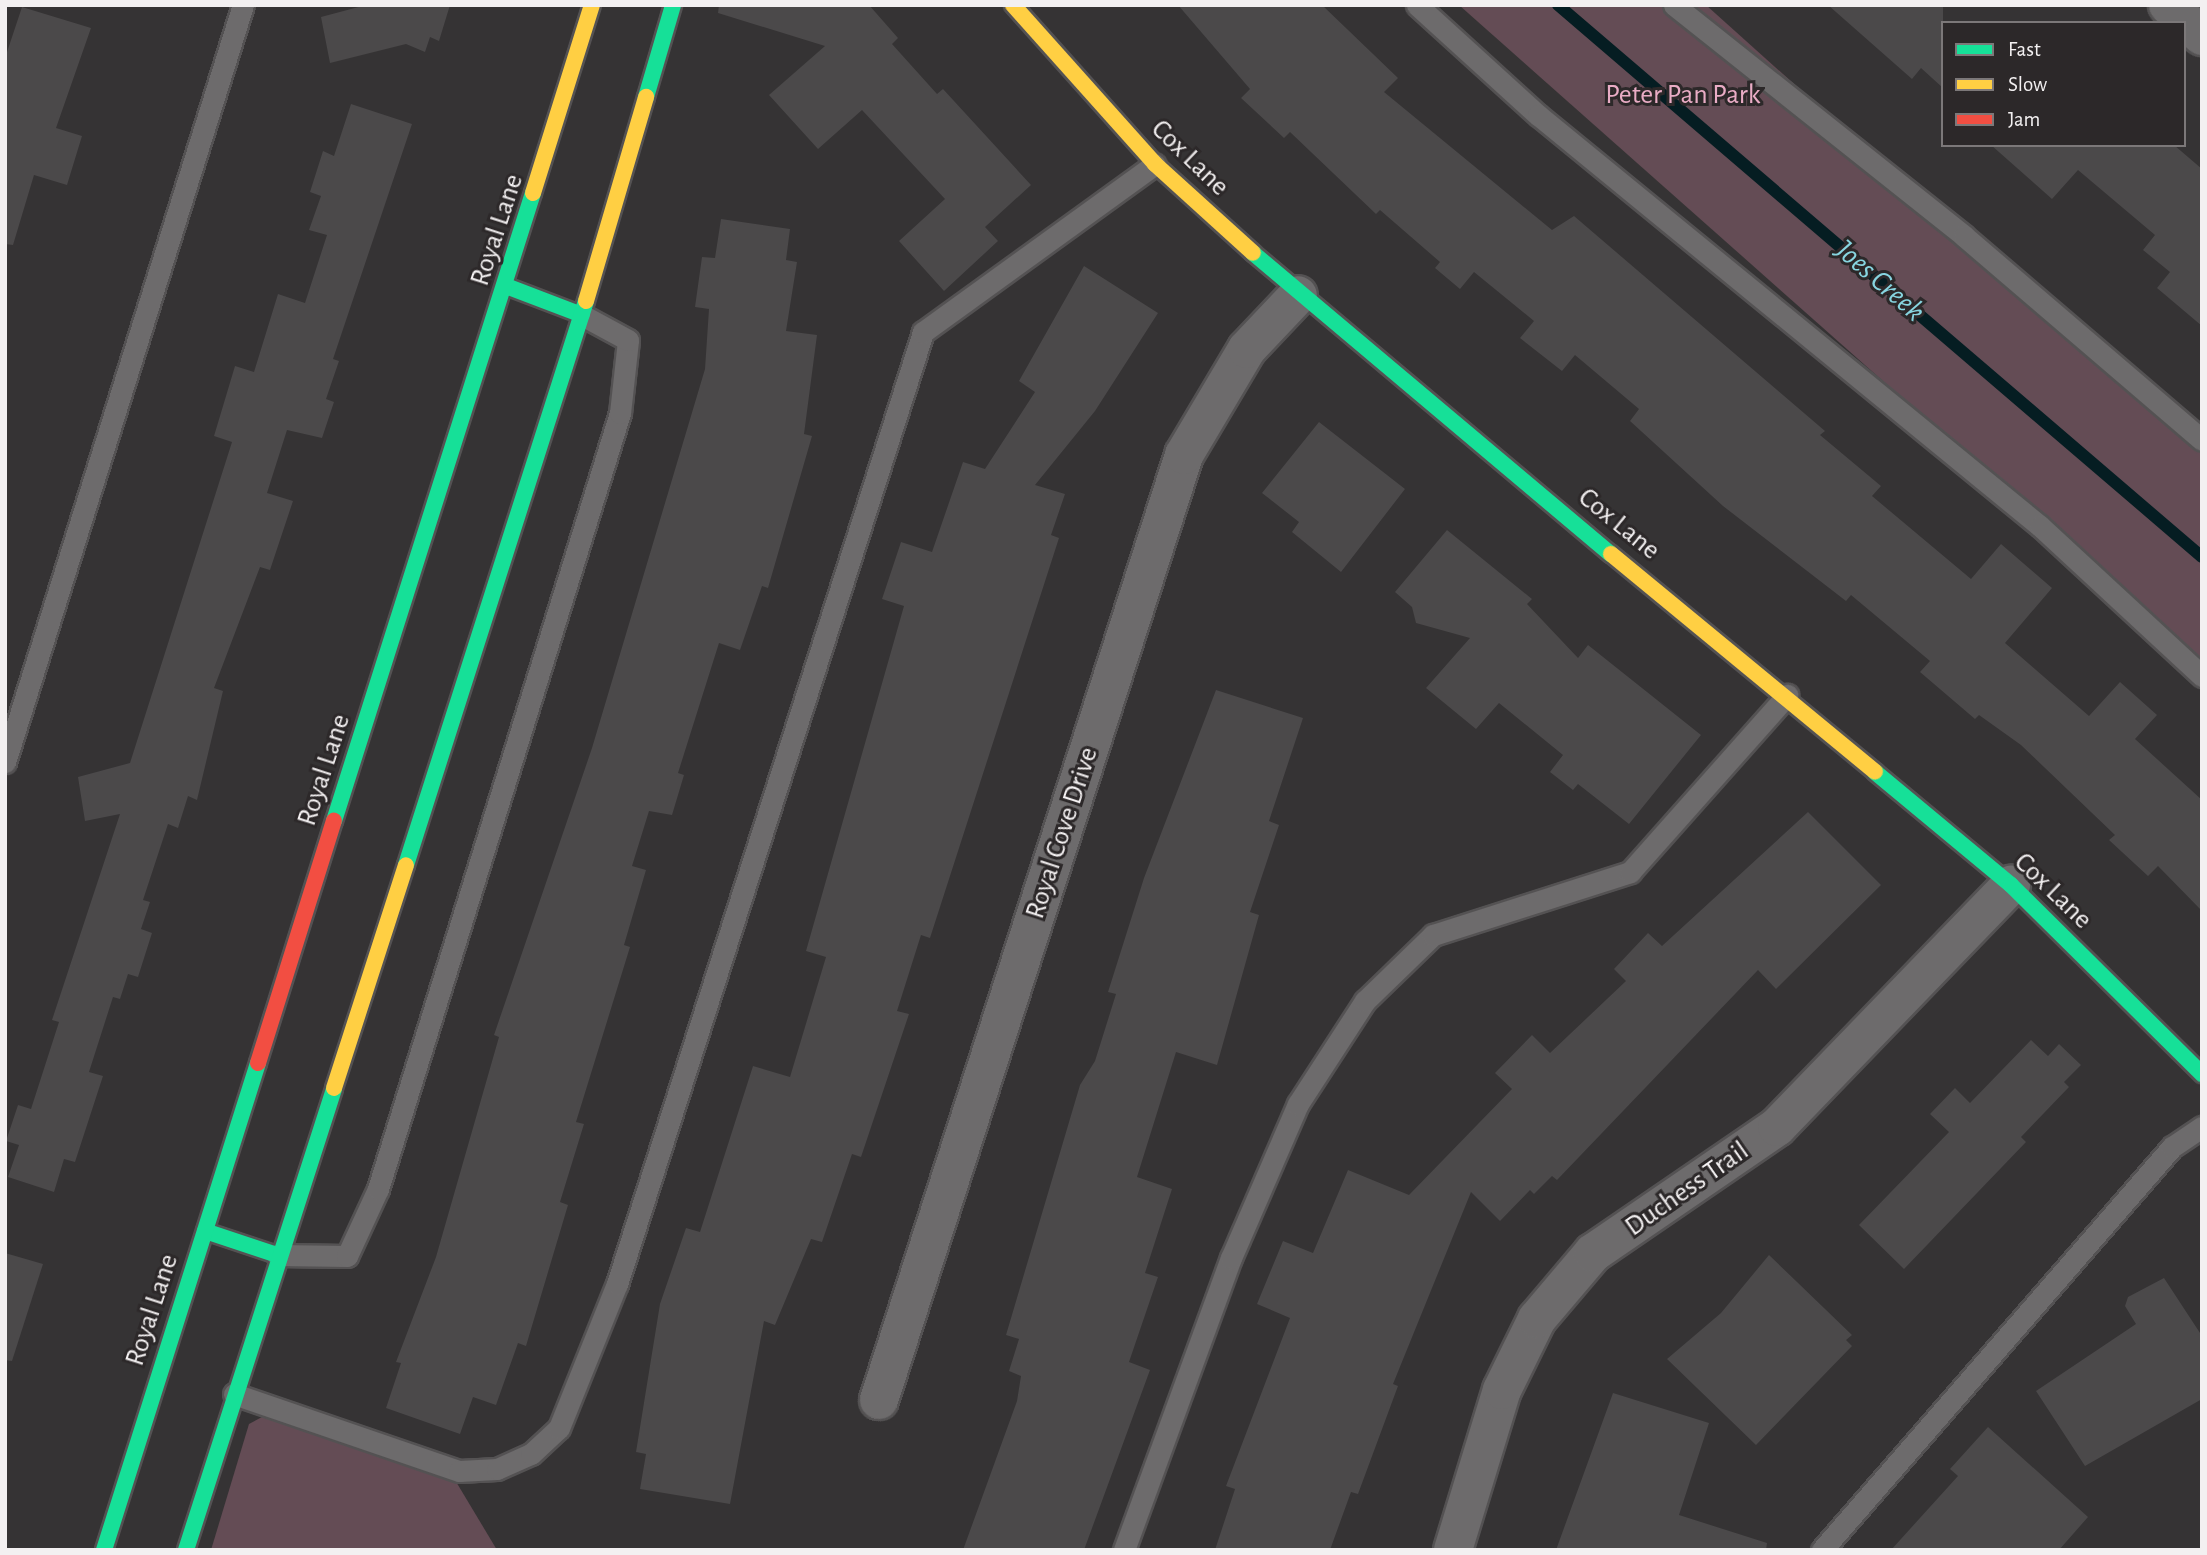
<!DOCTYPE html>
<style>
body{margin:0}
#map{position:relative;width:2207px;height:1555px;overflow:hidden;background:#353334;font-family:"Alegreya Sans",sans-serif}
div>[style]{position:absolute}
.green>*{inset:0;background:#644c55}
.stream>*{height:12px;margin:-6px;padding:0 6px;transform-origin:6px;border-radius:6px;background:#051d22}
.building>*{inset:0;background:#4b494a}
.roads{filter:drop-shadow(2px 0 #545253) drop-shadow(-2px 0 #545253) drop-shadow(0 2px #545253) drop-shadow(0 -2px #545253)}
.lane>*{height:21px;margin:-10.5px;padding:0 10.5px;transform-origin:10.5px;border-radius:10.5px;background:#6d6b6c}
.street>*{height:38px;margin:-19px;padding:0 19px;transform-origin:19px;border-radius:19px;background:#6d6b6c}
.fast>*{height:16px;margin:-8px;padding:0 8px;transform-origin:8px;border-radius:8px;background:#16e098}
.slow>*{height:16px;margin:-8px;padding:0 8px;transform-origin:8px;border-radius:8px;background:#ffcf43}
.jam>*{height:16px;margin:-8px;padding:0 8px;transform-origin:8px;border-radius:8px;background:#f24e42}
span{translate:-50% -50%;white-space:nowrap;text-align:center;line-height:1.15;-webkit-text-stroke:6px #2c2829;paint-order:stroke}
.park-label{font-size:28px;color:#e9acc5}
.street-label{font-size:28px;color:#f3f0f1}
.water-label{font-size:30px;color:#87d5e0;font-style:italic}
.frame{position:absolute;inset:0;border:7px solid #f3f0f1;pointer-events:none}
.legend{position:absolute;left:1941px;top:21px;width:245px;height:126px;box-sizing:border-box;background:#2c2829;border:2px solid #7c7879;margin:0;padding:9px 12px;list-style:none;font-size:21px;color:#f3f0f1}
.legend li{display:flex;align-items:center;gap:14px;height:35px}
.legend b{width:35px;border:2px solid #7c7879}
</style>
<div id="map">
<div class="green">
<div style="clip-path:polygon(1459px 5px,1706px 5px,2202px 450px,2202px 664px)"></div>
<div style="clip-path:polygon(262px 1417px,452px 1475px,497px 1550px,211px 1550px,249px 1424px)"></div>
</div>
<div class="stream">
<div style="left:1558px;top:5px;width:848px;rotate:40.6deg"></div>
</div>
<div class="building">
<div style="clip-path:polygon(366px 5px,450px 5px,439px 41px,430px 37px,425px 52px,406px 44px,330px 63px,321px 17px)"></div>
<div style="clip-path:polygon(719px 5px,869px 5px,898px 38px,892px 44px,937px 94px,943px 89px,1031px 185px,985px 227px,998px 241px,944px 291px,899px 241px,945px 199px,862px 110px,818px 149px,769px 95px,825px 46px,718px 13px)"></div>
<div style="clip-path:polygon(1178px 5px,1322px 5px,1398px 78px,1384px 92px,1552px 230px,1574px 216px,1825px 431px,1820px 435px,1881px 486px,1872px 496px,1971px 579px,2001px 544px,2052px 588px,2005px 643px,2089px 716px,2120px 682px,2157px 715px,2135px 739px,2202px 800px,2202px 911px,2158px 866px,2148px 876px,2109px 840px,2115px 835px,2021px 745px,1979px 715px,1975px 719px,1920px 672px,1930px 661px,1851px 595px,1846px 601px,1723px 506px,1630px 421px,1639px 409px,1575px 355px,1562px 371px,1520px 338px,1534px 321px,1474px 272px,1460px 289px,1435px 268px,1440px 262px,1380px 210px,1376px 214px,1290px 132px,1284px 138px,1241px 98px,1250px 89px)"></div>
<div style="clip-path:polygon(1828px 5px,1943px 5px,1943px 88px,1921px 68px,1912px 79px)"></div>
<div style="clip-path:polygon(22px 7px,91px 28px,56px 128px,82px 136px,67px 185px,34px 175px,13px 245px,5px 244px,5px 58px)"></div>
<div style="clip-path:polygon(351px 104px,412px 124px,333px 359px,339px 361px,326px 399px,334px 402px,322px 438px,287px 430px,267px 493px,293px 501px,270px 570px,260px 567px,214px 688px,223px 691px,197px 800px,188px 796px,178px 828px,168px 824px,143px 900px,150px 902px,141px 929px,152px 933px,138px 977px,128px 974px,120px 999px,113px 997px,89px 1072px,103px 1076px,75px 1162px,64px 1159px,54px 1192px,8px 1177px,19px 1145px,6px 1141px,18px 1105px,31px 1109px,59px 1022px,52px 1020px,120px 814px,85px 821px,78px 777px,130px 763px,232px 442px,214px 436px,235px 366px,254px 372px,278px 294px,305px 303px,327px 235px,309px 230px,321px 196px,310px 192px,323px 151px,334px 156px)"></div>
<div style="clip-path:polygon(1991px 145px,2174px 145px,2202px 169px,2202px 326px,2157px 288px,2170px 272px,2143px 250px,2155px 235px,2078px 170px,2052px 199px)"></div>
<div style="clip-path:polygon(721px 219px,790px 229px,786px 260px,797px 262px,786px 331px,817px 335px,804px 434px,812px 436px,768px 588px,762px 586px,740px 650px,719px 643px,678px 773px,684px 775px,672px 815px,649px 811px,632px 866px,646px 870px,624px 945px,630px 947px,576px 1122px,584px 1124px,560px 1202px,568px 1205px,526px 1346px,518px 1343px,496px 1405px,473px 1397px,460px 1434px,386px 1408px,401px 1363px,396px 1362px,436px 1257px,499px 1037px,494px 1035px,592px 748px,705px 369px,709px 309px,695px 307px,702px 257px,715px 258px)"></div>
<div style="clip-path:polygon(1084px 266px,1158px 313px,1095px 411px,1035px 485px,1065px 494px,1051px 535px,1059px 538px,930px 938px,921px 935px,897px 1011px,909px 1014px,861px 1157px,852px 1154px,822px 1242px,811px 1239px,775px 1325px,764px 1321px,730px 1504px,640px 1489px,646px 1454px,636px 1452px,660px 1304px,686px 1228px,700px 1232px,753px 1066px,790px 1077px,826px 957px,806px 951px,904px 606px,882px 599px,901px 542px,932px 552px,963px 462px,985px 469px,1035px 392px,1019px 381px)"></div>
<div style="clip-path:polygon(1319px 422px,1405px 489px,1341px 572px,1292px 532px,1299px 522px,1262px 493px)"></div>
<div style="clip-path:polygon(1447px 530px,1532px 599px,1527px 604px,1578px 658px,1588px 645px,1701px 735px,1629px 824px,1578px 784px,1573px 790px,1550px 772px,1563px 755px,1499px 703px,1476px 729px,1426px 688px,1470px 638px,1416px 623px,1412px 607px,1395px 592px)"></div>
<div style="clip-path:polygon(1216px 690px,1303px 718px,1269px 821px,1279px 825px,1250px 912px,1259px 915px,1217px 1065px,1176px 1052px,1137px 1177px,1172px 1189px,1145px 1273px,1158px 1277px,1129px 1362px,1150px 1370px,1084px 1550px,963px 1550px,1017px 1401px,1021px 1376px,1009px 1371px,1019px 1339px,1006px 1335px,1080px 1085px,1095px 1061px,1116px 994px,1108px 992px,1144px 878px)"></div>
<div style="clip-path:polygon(1808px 812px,1881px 885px,1776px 989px,1758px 970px,1557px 1180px,1552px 1176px,1534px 1194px,1530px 1190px,1500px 1221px,1471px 1192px,1393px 1384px,1398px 1386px,1358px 1494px,1351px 1492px,1330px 1550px,1215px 1550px,1235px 1489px,1226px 1486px,1290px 1318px,1257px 1304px,1283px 1241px,1313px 1253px,1348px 1170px,1409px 1195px,1512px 1089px,1495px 1073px,1532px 1035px,1550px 1053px,1626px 981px,1614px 969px,1648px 933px,1662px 946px)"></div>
<div style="clip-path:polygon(2031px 1040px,2048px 1056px,2059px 1044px,2081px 1065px,2064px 1082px,2069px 1087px,2021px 1137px,2026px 1142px,1904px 1269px,1859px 1225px,1949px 1132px,1930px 1114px,1955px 1088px,1970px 1103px)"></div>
<div style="clip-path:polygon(5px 1253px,43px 1264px,12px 1361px,5px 1360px)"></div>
<div style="clip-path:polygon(1769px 1255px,1852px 1335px,1846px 1340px,1852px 1346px,1756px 1445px,1667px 1359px,1721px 1313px)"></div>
<div style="clip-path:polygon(2164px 1278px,2202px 1336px,2202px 1399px,2085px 1466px,2036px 1391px,2136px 1324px,2125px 1306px,2128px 1297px)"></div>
<div style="clip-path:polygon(1613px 1393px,1709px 1423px,1679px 1515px,1767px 1543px,1766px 1550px,1556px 1550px)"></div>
<div style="clip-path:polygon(1988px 1427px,2088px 1517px,2059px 1550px,1891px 1550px,1958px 1476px,1950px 1469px)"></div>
</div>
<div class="roads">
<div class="lane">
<div style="left:1417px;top:5px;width:164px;rotate:42.3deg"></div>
<div style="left:1538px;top:115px;width:649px;rotate:39.31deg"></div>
<div style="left:2040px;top:526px;width:221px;rotate:42.8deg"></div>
<div style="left:1674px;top:5px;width:371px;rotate:38.5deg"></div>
<div style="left:1964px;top:236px;width:313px;rotate:40.6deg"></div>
<div style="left:5px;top:762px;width:794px;rotate:-72.55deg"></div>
<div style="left:277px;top:1255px;width:70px;rotate:0.8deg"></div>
<div style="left:347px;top:1256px;width:74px;rotate:-65.2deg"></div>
<div style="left:378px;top:1189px;width:813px;rotate:-72.68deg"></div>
<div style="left:620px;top:413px;width:73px;rotate:-83.7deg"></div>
<div style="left:628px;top:340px;width:52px;rotate:-151.5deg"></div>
<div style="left:234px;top:1394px;width:238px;rotate:18.9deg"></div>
<div style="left:459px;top:1471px;width:38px;rotate:-3deg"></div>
<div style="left:497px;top:1469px;width:37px;rotate:-24deg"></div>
<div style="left:531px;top:1454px;width:38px;rotate:-43deg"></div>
<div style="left:559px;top:1428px;width:155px;rotate:-68.1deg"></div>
<div style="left:617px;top:1284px;width:1000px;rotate:-72.18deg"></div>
<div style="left:923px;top:332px;width:286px;rotate:-35.9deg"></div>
<div style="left:1124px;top:1550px;width:311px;rotate:-69.9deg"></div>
<div style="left:1231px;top:1258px;width:168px;rotate:-66.5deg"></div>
<div style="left:1298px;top:1104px;width:123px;rotate:-57deg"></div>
<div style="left:1365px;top:1001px;width:95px;rotate:-44.1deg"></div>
<div style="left:1433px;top:935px;width:207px;rotate:-17.7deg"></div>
<div style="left:1630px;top:872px;width:237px;rotate:-48.4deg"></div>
<div style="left:1822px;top:1550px;width:534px;rotate:-49.03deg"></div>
<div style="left:2172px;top:1147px;width:36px;rotate:-34deg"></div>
</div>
<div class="street">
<div style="left:2168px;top:5px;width:46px;rotate:42.4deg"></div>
<div style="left:879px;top:1400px;width:993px;rotate:-72.11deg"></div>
<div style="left:1184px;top:455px;width:123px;rotate:-59.3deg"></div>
<div style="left:1247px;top:349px;width:74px;rotate:-46.6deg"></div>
<div style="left:1453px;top:1550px;width:167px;rotate:-73deg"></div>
<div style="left:1502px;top:1390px;width:79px;rotate:-63.8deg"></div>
<div style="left:1537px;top:1319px;width:87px;rotate:-49.7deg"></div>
<div style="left:1593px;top:1253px;width:223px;rotate:-34.4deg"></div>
<div style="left:1777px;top:1127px;width:337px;rotate:-46deg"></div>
</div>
<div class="fast">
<div style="left:646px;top:97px;width:96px;rotate:-73.6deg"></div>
<div style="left:1253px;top:253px;width:468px;rotate:40.1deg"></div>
<div style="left:506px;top:286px;width:81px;rotate:20.9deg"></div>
<div style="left:1875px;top:772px;width:177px;rotate:39.7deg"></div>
<div style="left:2011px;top:885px;width:269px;rotate:44.7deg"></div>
<div style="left:334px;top:821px;width:659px;rotate:-72.42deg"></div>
<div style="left:406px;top:865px;width:592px;rotate:-72.3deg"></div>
<div style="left:205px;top:1231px;width:76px;rotate:18.4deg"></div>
<div style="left:104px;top:1550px;width:511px;rotate:-72.45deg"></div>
<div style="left:186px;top:1550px;width:485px;rotate:-72.2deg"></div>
</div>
<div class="slow">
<div style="left:1013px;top:5px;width:213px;rotate:48.2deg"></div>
<div style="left:1155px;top:164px;width:132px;rotate:42.2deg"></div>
<div style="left:533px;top:193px;width:197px;rotate:-72.6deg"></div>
<div style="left:586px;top:301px;width:213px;rotate:-73.6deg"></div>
<div style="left:1611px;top:554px;width:342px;rotate:39.5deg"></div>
<div style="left:334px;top:1088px;width:234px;rotate:-72.1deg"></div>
</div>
<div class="jam">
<div style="left:258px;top:1063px;width:254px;rotate:-72.6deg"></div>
</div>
</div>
<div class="park-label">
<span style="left:1683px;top:95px">Peter Pan Park</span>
</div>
<div class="street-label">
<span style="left:1190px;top:158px;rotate:44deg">Cox Lane</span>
<span style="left:497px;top:230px;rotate:-72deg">Royal Lane</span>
<span style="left:1619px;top:524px;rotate:39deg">Cox Lane</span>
<span style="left:324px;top:770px;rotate:-72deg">Royal Lane</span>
<span style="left:1062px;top:833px;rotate:-72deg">Royal Cove Drive</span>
<span style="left:2053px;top:891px;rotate:44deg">Cox Lane</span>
<span style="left:1687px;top:1189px;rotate:-35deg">Duchess Trail</span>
<span style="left:152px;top:1310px;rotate:-72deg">Royal Lane</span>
</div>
<div class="water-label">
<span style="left:1880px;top:281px;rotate:41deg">Joes Creek</span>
</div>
<div class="frame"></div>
<ul class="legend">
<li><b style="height:9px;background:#16e098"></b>Fast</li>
<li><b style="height:9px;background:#ffcf43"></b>Slow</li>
<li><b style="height:9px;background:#f24e42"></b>Jam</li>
</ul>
</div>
